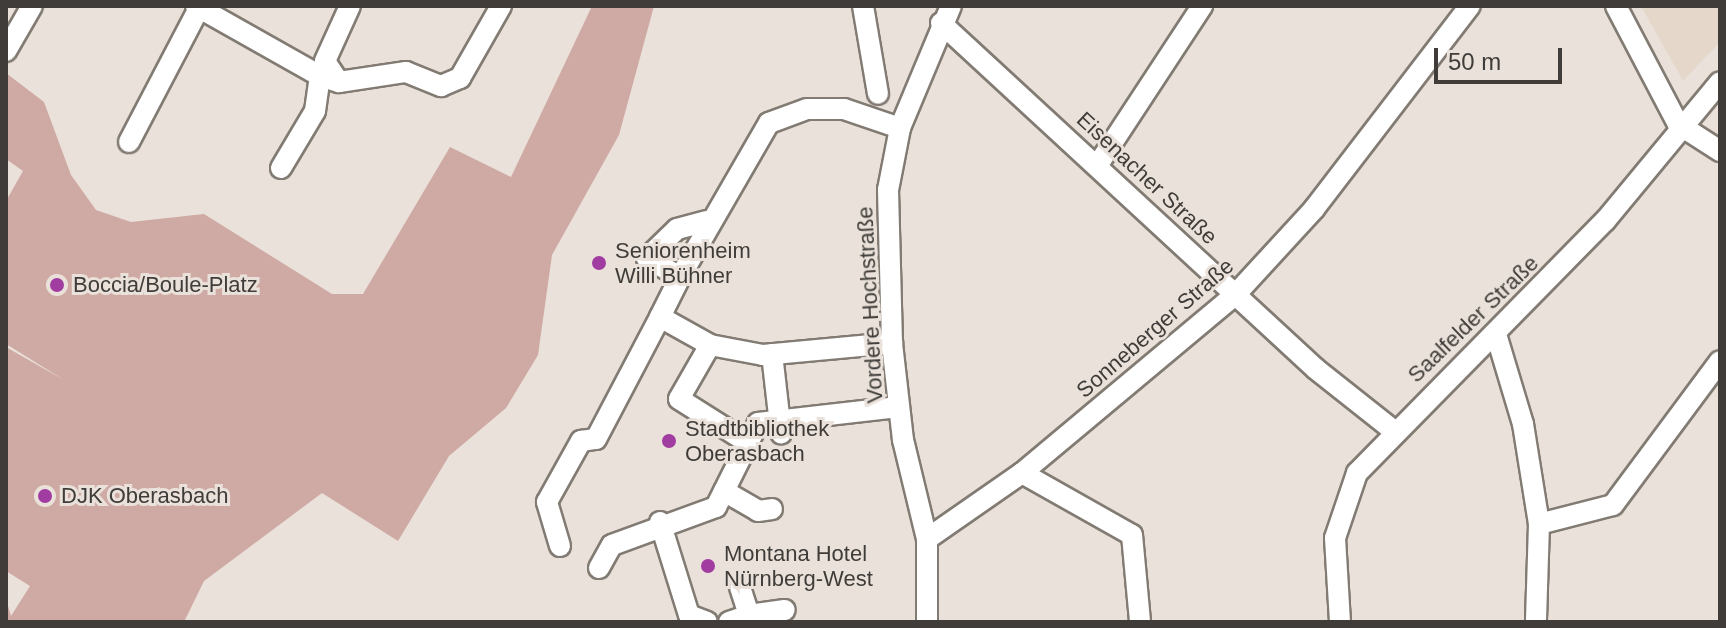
<!DOCTYPE html>
<meta charset="utf-8">
<style>
body{margin:0}
#map{position:relative;width:1726px;height:628px;overflow:hidden;background:#eae2da;font-family:Arial,sans-serif}
div>[style]{position:absolute}
.built>*{inset:0;background:#e5d7c9}
.green>*{inset:0;background:#cfa9a3}
.roads{filter:drop-shadow(2px 0 #827b73) drop-shadow(-2px 0 #827b73) drop-shadow(0 2px #827b73) drop-shadow(0 -2px #827b73)}
.minor>*{height:20px;margin:-10px;padding:0 10px;transform-origin:10px;border-radius:10px;background:#fff}
.dots>*{width:22px;height:22px;translate:-50% -50%;box-sizing:border-box;border:4px solid #eae2da;border-radius:50%}
span{translate:-50% -50%;white-space:nowrap;text-align:center;line-height:1.15;-webkit-text-stroke:6px #eae2da;paint-order:stroke}
.street-label{font-size:22px;color:#3f3c39}
.poi-label{font-size:22px;color:#3f3c39}
.left{translate:0 -50%;text-align:left}
.frame{position:absolute;inset:0;border:8px solid #3f3c39;pointer-events:none}
.scale{position:absolute;left:1434px;top:48px;width:128px;height:36px;box-sizing:border-box;border:4px solid #3f3c39;border-top:0;padding-left:10px;font-size:24px;line-height:28px;white-space:nowrap;color:#3f3c39;-webkit-text-stroke:6px #eae2da;paint-order:stroke}
</style>
<div id="map">
<div class="built">
<div style="clip-path:polygon(1641px 6px,1720px 6px,1720px 42px,1683px 81px)"></div>
</div>
<div class="green">
<div style="clip-path:polygon(592px 6px,654px 6px,619px 135px,552px 255px,538px 355px,506px 408px,449px 456px,398px 541px,322px 493px,204px 581px,184px 622px,6px 622px,6px 599px,11px 616px,30px 586px,6px 571px,6px 347px,64px 380px,6px 344px,6px 201px,23px 171px,6px 159px,6px 73px,44px 102px,71px 175px,96px 210px,131px 222px,204px 214px,332px 294px,363px 294px,450px 147px,511px 177px)"></div>
</div>
<div class="roads">
<div class="minor">
<div style="left:196px;top:6px;width:142px;rotate:29.4deg"></div>
<div style="left:320px;top:76px;width:20px;rotate:18deg"></div>
<div style="left:339px;top:82px;width:68px;rotate:-8.5deg"></div>
<div style="left:406px;top:72px;width:38px;rotate:22deg"></div>
<div style="left:441px;top:86px;width:21px;rotate:-23deg"></div>
<div style="left:460px;top:78px;width:83px;rotate:-60.3deg"></div>
<div style="left:863px;top:6px;width:89px;rotate:80.3deg"></div>
<div style="left:1616px;top:6px;width:133px;rotate:62.3deg"></div>
<div style="left:1678px;top:124px;width:50px;rotate:32.7deg"></div>
<div style="left:941px;top:23px;width:510px;rotate:42.7deg"></div>
<div style="left:1316px;top:369px;width:98px;rotate:38.4deg"></div>
<div style="left:6px;top:51px;width:52px;rotate:-60deg"></div>
<div style="left:339px;top:82px;width:25px;rotate:-124deg"></div>
<div style="left:325px;top:61px;width:60px;rotate:-65.6deg"></div>
<div style="left:129px;top:142px;width:153px;rotate:-62.4deg"></div>
<div style="left:1099px;top:163px;width:188px;rotate:-56.7deg"></div>
<div style="left:281px;top:168px;width:66px;rotate:-59.2deg"></div>
<div style="left:315px;top:111px;width:35px;rotate:-82deg"></div>
<div style="left:707px;top:221px;width:31px;rotate:165deg"></div>
<div style="left:677px;top:229px;width:42px;rotate:136deg"></div>
<div style="left:647px;top:258px;width:38px;rotate:30deg"></div>
<div style="left:680px;top:277px;width:178px;rotate:-60deg"></div>
<div style="left:769px;top:123px;width:40px;rotate:-20.2deg"></div>
<div style="left:807px;top:109px;width:37px"></div>
<div style="left:844px;top:109px;width:59px;rotate:18.7deg"></div>
<div style="left:660px;top:317px;width:45px;rotate:-63.4deg"></div>
<div style="left:1496px;top:334px;width:94px;rotate:73.3deg"></div>
<div style="left:1523px;top:424px;width:101px;rotate:80.9deg"></div>
<div style="left:1539px;top:524px;width:98px;rotate:91.8deg"></div>
<div style="left:710px;top:345px;width:62px;rotate:119.9deg"></div>
<div style="left:679px;top:399px;width:80px;rotate:32.3deg"></div>
<div style="left:772px;top:354px;width:80px;rotate:83.5deg"></div>
<div style="left:1022px;top:473px;width:126px;rotate:29.4deg"></div>
<div style="left:1132px;top:535px;width:87px;rotate:84.7deg"></div>
<div style="left:724px;top:491px;width:39px;rotate:30deg"></div>
<div style="left:758px;top:511px;width:14px;rotate:-8deg"></div>
<div style="left:660px;top:522px;width:97px;rotate:72.7deg"></div>
<div style="left:689px;top:615px;width:19px;rotate:21deg"></div>
<div style="left:1539px;top:524px;width:76px;rotate:-14.4deg"></div>
<div style="left:1613px;top:505px;width:179px;rotate:-53.4deg"></div>
<div style="left:927px;top:539px;width:116px;rotate:-34.8deg"></div>
<div style="left:1022px;top:473px;width:278px;rotate:-39.9deg"></div>
<div style="left:1235px;top:295px;width:117px;rotate:-47.4deg"></div>
<div style="left:1314px;top:209px;width:256px;rotate:-52.5deg"></div>
<div style="left:560px;top:546px;width:46px;rotate:-106.5deg"></div>
<div style="left:547px;top:502px;width:70px;rotate:-60.9deg"></div>
<div style="left:581px;top:441px;width:15px;rotate:-8deg"></div>
<div style="left:596px;top:439px;width:138px;rotate:-62.3deg"></div>
<div style="left:660px;top:317px;width:57px;rotate:29.2deg"></div>
<div style="left:710px;top:345px;width:54px;rotate:10.7deg"></div>
<div style="left:763px;top:355px;width:130px;rotate:-5.3deg"></div>
<div style="left:599px;top:568px;width:26px;rotate:-61deg"></div>
<div style="left:612px;top:545px;width:111px;rotate:-20.1deg"></div>
<div style="left:716px;top:507px;width:94px;rotate:-63.4deg"></div>
<div style="left:758px;top:423px;width:141px;rotate:-6.5deg"></div>
<div style="left:749px;top:615px;width:36px;rotate:-8deg"></div>
<div style="left:729px;top:622px;width:21px;rotate:-19deg"></div>
<div style="left:749px;top:615px;width:29px;rotate:-108deg"></div>
<div style="left:927px;top:622px;width:83px;rotate:-90deg"></div>
<div style="left:927px;top:539px;width:102px;rotate:-103.6deg"></div>
<div style="left:903px;top:440px;width:98px;rotate:-96.5deg"></div>
<div style="left:892px;top:343px;width:153px;rotate:-91.5deg"></div>
<div style="left:888px;top:190px;width:63px;rotate:-79deg"></div>
<div style="left:900px;top:128px;width:132px;rotate:-67.3deg"></div>
<div style="left:1340px;top:622px;width:84px;rotate:-93.4deg"></div>
<div style="left:1335px;top:538px;width:69px;rotate:-71.3deg"></div>
<div style="left:1357px;top:473px;width:354px;rotate:-45.5deg"></div>
<div style="left:1605px;top:221px;width:180px;rotate:-50.4deg"></div>
</div>
</div>
<div class="dots">
<div style="left:599px;top:263px;background:#a13ca0"></div>
<div style="left:57px;top:285px;background:#a13ca0"></div>
<div style="left:669px;top:441px;background:#a13ca0"></div>
<div style="left:45px;top:496px;background:#a13ca0"></div>
<div style="left:708px;top:566px;background:#a13ca0"></div>
</div>
<div class="street-label">
<span style="left:1147px;top:178px;rotate:43deg">Eisenacher Straße</span>
<span style="left:870px;top:305px;rotate:-93deg">Vordere Hochstraße</span>
<span style="left:1473px;top:319px;rotate:-44deg">Saalfelder Straße</span>
<span style="left:1155px;top:328px;rotate:-41deg">Sonneberger Straße</span>
</div>
<div class="poi-label">
<span class="left" style="left:615px;top:263px">Seniorenheim<br>Willi Bühner</span>
<span class="left" style="left:73px;top:285px">Boccia/Boule-Platz</span>
<span class="left" style="left:685px;top:441px">Stadtbibliothek<br>Oberasbach</span>
<span class="left" style="left:61px;top:496px">DJK Oberasbach</span>
<span class="left" style="left:724px;top:566px">Montana Hotel<br>Nürnberg-West</span>
</div>
<div class="frame"></div>
<div class="scale">50 m</div>
</div>
